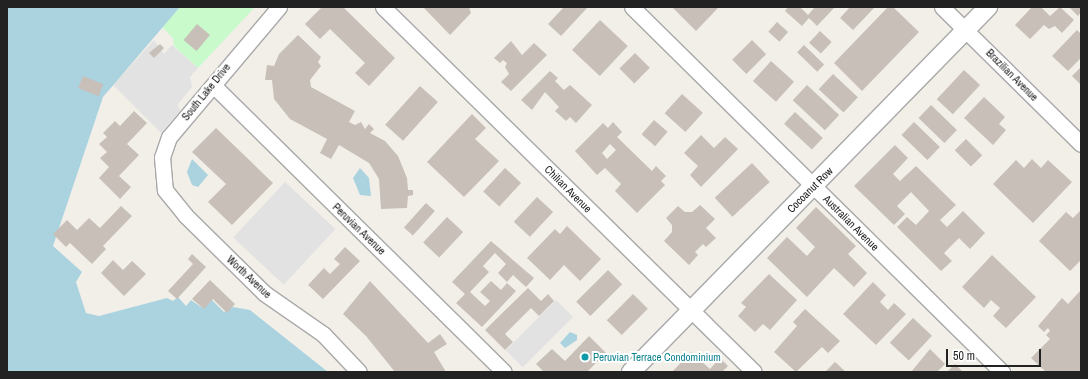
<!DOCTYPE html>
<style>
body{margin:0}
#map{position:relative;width:1088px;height:379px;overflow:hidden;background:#f2efe9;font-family:"Archivo Narrow",sans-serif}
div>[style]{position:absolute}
.park>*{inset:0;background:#c8facc}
.parking>*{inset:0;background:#e2e2e2;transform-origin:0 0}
.water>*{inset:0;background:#aad3df}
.building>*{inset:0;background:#c7bfb8;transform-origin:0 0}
.roads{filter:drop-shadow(1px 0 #a9a9a9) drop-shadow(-1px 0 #a9a9a9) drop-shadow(0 1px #a9a9a9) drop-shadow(0 -1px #a9a9a9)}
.minor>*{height:15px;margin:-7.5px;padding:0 7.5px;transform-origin:7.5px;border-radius:7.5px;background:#fff}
.tertiary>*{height:18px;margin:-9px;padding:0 9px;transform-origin:9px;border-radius:9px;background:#fff}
.dots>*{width:11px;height:11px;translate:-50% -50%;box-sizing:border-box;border:2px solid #fff;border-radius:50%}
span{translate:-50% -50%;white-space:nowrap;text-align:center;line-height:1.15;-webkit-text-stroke:4px #fff;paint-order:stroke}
.street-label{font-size:11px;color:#222}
.culture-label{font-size:11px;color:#0d838f}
.left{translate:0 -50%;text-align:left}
.frame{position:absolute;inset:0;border:8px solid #222;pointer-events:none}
.scale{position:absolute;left:946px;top:349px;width:95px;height:18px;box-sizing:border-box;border:2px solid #222;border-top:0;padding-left:5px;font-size:12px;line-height:14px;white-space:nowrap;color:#222;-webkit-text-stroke:3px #fff;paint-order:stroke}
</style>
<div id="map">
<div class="park">
<div style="clip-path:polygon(180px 7px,255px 7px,198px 68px,174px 46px,173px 38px,162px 27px)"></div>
</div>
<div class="parking">
<div style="clip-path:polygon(154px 40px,164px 54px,172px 45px,198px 68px,190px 77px,192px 87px,178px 104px,180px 111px,161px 133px,113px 85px)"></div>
<div style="left:285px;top:182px;width:69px;height:76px;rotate:43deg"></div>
<div style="left:556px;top:300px;width:24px;height:71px;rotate:45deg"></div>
</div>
<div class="water">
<div style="clip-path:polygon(7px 7px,180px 7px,103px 97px,53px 246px,82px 272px,76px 282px,86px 313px,99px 316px,167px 298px,173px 301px,178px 297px,186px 306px,191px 300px,201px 307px,211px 299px,224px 312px,233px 307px,250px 310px,328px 372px,7px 372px)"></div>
<div style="clip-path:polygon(192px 159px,208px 175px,198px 187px,192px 185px,187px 172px)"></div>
<div style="clip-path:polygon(360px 168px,369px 178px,371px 196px,360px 195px,353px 178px)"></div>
<div style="clip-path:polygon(570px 332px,577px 335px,577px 340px,565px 348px,560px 343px)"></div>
</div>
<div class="building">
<div style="clip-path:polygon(322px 7px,343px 7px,395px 58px,369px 86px,355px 73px,365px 63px,330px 29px,320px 39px,305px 24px)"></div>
<div style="clip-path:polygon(423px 7px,469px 7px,471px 13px,450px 35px)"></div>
<div style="clip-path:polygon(564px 7px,588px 7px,561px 36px,548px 24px)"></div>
<div style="clip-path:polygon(672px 7px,717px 7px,718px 8px,696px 31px)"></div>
<div style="clip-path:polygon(788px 7px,800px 7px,808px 15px,815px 7px,835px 7px,817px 26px,809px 18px,802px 26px,785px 11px)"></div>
<div style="clip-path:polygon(850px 7px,875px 7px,853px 30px,840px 18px)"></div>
<div style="clip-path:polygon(888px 7px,893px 7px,919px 32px,862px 91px,834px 63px)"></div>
<div style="clip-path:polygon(1032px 7px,1041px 7px,1050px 16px,1060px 7px,1074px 20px,1062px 33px,1055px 26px,1049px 29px,1044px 25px,1030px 39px,1015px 25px)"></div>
<div style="clip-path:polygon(1069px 7px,1081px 7px,1081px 12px,1078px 16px)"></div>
<div style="left:600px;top:20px;width:38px;height:41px;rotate:43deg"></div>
<div style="left:777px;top:22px;width:15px;height:13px;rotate:42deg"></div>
<div style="left:197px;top:24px;width:17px;height:21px;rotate:40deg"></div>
<div style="clip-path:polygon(1077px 30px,1081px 34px,1081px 58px,1068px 71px,1052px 56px)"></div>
<div style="left:820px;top:31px;width:16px;height:16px;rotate:43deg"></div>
<div style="clip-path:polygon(298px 35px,321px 57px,318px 62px,321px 66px,310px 80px,311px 87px,355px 111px,349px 122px,355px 125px,361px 122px,365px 129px,369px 124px,374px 129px,370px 133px,385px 141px,398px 156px,407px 178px,408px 190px,413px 190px,413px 195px,408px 196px,407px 208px,381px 209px,379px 179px,369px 163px,339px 145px,331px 159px,320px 153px,327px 139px,290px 119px,274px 99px,272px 80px,265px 80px,267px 65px,274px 66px,279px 54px)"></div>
<div style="left:752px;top:40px;width:20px;height:28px;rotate:45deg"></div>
<div style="clip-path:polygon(511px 41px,522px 55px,534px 43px,547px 55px,511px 91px,501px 82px,509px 74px,505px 67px,507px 63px,503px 60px,500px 63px,494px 58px)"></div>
<div style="clip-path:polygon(160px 44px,164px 48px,154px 58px,149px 53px)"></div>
<div style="left:804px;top:45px;width:28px;height:10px;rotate:44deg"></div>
<div style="left:635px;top:53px;width:21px;height:22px;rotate:45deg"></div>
<div style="left:771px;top:61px;width:31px;height:27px;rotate:42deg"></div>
<div style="clip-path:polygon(1081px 67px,1081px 85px,1072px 76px)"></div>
<div style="left:964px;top:70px;width:22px;height:40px;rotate:43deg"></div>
<div style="clip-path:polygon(550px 71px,558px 78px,555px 81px,564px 90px,570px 85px,592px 105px,576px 123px,570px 117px,566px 121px,555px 111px,559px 107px,545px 92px,532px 110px,521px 100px)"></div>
<div style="left:833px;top:74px;width:34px;height:21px;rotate:43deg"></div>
<div style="left:83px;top:76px;width:22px;height:13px;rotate:22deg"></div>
<div style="left:807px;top:85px;width:44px;height:21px;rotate:43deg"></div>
<div style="left:420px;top:86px;width:24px;height:52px;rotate:42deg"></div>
<div style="left:682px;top:94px;width:28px;height:26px;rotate:42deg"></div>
<div style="clip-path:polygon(984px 97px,1005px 117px,999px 124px,1006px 130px,993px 145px,964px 118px)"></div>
<div style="left:931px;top:105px;width:36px;height:18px;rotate:44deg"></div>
<div style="clip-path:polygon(134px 111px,147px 123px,127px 144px,139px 155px,119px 176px,131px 187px,120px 199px,99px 178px,109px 167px,100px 158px,107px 152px,99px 144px,107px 137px,103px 133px,115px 121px,120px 126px)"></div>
<div style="left:795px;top:112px;width:38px;height:16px;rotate:43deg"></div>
<div style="clip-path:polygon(472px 114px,486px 128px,475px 139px,499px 161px,464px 197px,427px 162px)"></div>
<div style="left:654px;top:120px;width:18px;height:19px;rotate:41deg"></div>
<div style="clip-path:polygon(evenodd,613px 122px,622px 132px,617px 137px,652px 171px,656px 166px,666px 176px,661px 181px,665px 185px,637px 213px,615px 191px,621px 184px,605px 168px,597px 175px,575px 151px,603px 123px,608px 128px,613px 122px,610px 144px,616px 150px,607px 159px,602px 153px,610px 144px)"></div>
<div style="left:914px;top:122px;width:36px;height:18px;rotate:44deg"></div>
<div style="clip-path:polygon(216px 128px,273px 183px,232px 225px,208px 202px,226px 184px,192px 152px)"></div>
<div style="clip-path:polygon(701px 135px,714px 148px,725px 137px,738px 149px,701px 187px,690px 175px,698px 166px,684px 153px)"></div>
<div style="left:966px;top:139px;width:23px;height:16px;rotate:45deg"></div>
<div style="clip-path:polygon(895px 145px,908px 158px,893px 174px,900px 181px,916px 166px,956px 205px,940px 220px,947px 227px,963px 211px,985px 233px,970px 249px,959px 238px,944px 253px,952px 261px,941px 271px,897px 227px,907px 217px,916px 225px,929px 211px,911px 192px,897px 206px,905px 214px,894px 225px,854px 186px)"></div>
<div style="clip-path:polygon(1032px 159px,1041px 168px,1048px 160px,1072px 182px,1033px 223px,993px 184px,1016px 160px,1024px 168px)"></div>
<div style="left:752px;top:163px;width:26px;height:51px;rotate:47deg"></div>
<div style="left:505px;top:168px;width:22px;height:32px;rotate:43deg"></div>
<div style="left:537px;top:197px;width:22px;height:34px;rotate:43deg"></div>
<div style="left:426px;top:203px;width:12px;height:33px;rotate:42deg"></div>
<div style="clip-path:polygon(700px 205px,715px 219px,706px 228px,716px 238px,706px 247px,703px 244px,695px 252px,698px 255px,689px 265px,664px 241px,672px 232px,672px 225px,666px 218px,678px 206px,685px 212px,692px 212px)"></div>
<div style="clip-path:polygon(121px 206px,132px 216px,103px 246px,106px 249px,92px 264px,70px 243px,66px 247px,53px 234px,67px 220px,77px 230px,89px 218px,100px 228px)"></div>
<div style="clip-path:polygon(816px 207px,856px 246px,848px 254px,867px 273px,854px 287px,834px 268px,807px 297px,767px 258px,787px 237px,807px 256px,815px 247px,796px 228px)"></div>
<div style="clip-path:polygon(1081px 210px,1081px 260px,1070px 271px,1039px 241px,1066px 212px,1073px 218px)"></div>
<div style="left:447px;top:217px;width:22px;height:35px;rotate:43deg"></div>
<div style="clip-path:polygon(567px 226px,601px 259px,580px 281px,564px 265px,550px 280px,527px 258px,555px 229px,560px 234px)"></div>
<div style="clip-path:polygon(491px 241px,534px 278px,526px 287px,513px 275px,507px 282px,498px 273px,506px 264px,495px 253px,483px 266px,489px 272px,470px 292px,485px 306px,490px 301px,480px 292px,491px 281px,501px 290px,507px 283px,516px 291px,482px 327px,456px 303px,465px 294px,452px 282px)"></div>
<div style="clip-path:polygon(345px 247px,360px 261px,323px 299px,308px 285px,324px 268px,330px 274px,340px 264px,334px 259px)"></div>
<div style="clip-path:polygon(192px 254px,206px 267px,177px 299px,168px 291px,193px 264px,188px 259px)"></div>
<div style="clip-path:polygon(992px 255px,1036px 297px,1006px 328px,993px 316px,1000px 308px,991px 300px,984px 308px,962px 287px)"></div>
<div style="clip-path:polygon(113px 260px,123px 270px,132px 261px,146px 274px,124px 296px,101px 273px)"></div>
<div style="left:608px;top:270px;width:20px;height:45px;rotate:45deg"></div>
<div style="clip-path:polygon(769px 274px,797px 300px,770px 330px,763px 324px,755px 332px,738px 316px,746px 307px,741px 303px)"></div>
<div style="clip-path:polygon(210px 280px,235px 304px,227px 313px,213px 299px,204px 309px,192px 299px)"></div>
<div style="clip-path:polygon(370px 281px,428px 343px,440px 334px,447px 344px,434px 352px,446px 372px,395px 372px,366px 336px,343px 314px)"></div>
<div style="clip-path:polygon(873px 282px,886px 295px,880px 302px,888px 310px,894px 303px,906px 314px,876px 345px,843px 314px)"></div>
<div style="clip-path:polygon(528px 288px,541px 301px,548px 294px,554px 301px,539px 316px,531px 308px,505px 334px,513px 342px,505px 350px,485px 330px)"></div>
<div style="clip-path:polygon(1081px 290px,1081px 372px,1046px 372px,1031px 358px,1050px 339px,1046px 335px,1050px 331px,1048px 328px,1044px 332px,1038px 326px,1062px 298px,1068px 304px)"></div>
<div style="left:633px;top:294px;width:21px;height:37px;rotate:45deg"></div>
<div style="clip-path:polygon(805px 309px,840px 341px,828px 353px,822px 347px,796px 372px,774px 352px,797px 326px,793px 322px)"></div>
<div style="left:913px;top:318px;width:26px;height:34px;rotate:43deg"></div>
<div style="clip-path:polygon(589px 336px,606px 353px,587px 372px,544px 372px,536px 364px,552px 349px,565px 361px)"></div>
<div style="clip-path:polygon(930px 349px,945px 364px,937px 372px,911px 372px)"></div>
<div style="clip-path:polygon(691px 352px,710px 369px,720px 358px,728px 366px,722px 372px,672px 372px)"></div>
<div style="clip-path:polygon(835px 362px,846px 372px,825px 372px)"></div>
<div style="clip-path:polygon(955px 364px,963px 372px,947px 372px)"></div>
</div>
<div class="roads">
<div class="minor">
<div style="left:279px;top:7px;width:170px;rotate:130.2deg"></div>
<div style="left:169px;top:137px;width:21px;rotate:109deg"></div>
<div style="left:162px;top:157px;width:33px;rotate:85deg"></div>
<div style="left:165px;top:190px;width:32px;rotate:51deg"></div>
<div style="left:185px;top:215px;width:111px;rotate:44.6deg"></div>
<div style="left:264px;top:293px;width:72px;rotate:34.8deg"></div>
<div style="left:323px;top:334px;width:52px;rotate:46.5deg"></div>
<div style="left:383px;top:7px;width:520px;rotate:44.53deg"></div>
<div style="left:632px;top:7px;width:520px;rotate:44.61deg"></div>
<div style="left:942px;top:7px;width:195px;rotate:44.6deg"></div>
<div style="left:214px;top:86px;width:407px;rotate:44.6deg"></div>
</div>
<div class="tertiary">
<div style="left:631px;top:372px;width:511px;rotate:-45.63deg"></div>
</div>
</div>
<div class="dots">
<div style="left:585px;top:357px;background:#0f9aa8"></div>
</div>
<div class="street-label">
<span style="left:1012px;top:75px;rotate:45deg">Brazilian Avenue</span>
<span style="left:206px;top:92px;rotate:-51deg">South Lake Drive</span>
<span style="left:568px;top:189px;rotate:45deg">Chilian Avenue</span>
<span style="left:810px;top:190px;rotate:-45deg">Cocoanut Row</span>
<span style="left:851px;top:223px;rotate:45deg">Australian Avenue</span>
<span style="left:359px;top:229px;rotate:44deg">Peruvian Avenue</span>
<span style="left:249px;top:277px;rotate:43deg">Worth Avenue</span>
</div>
<div class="culture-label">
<span class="left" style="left:593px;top:357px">Peruvian Terrace Condominium</span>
</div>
<div class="frame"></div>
<div class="scale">50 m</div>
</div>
